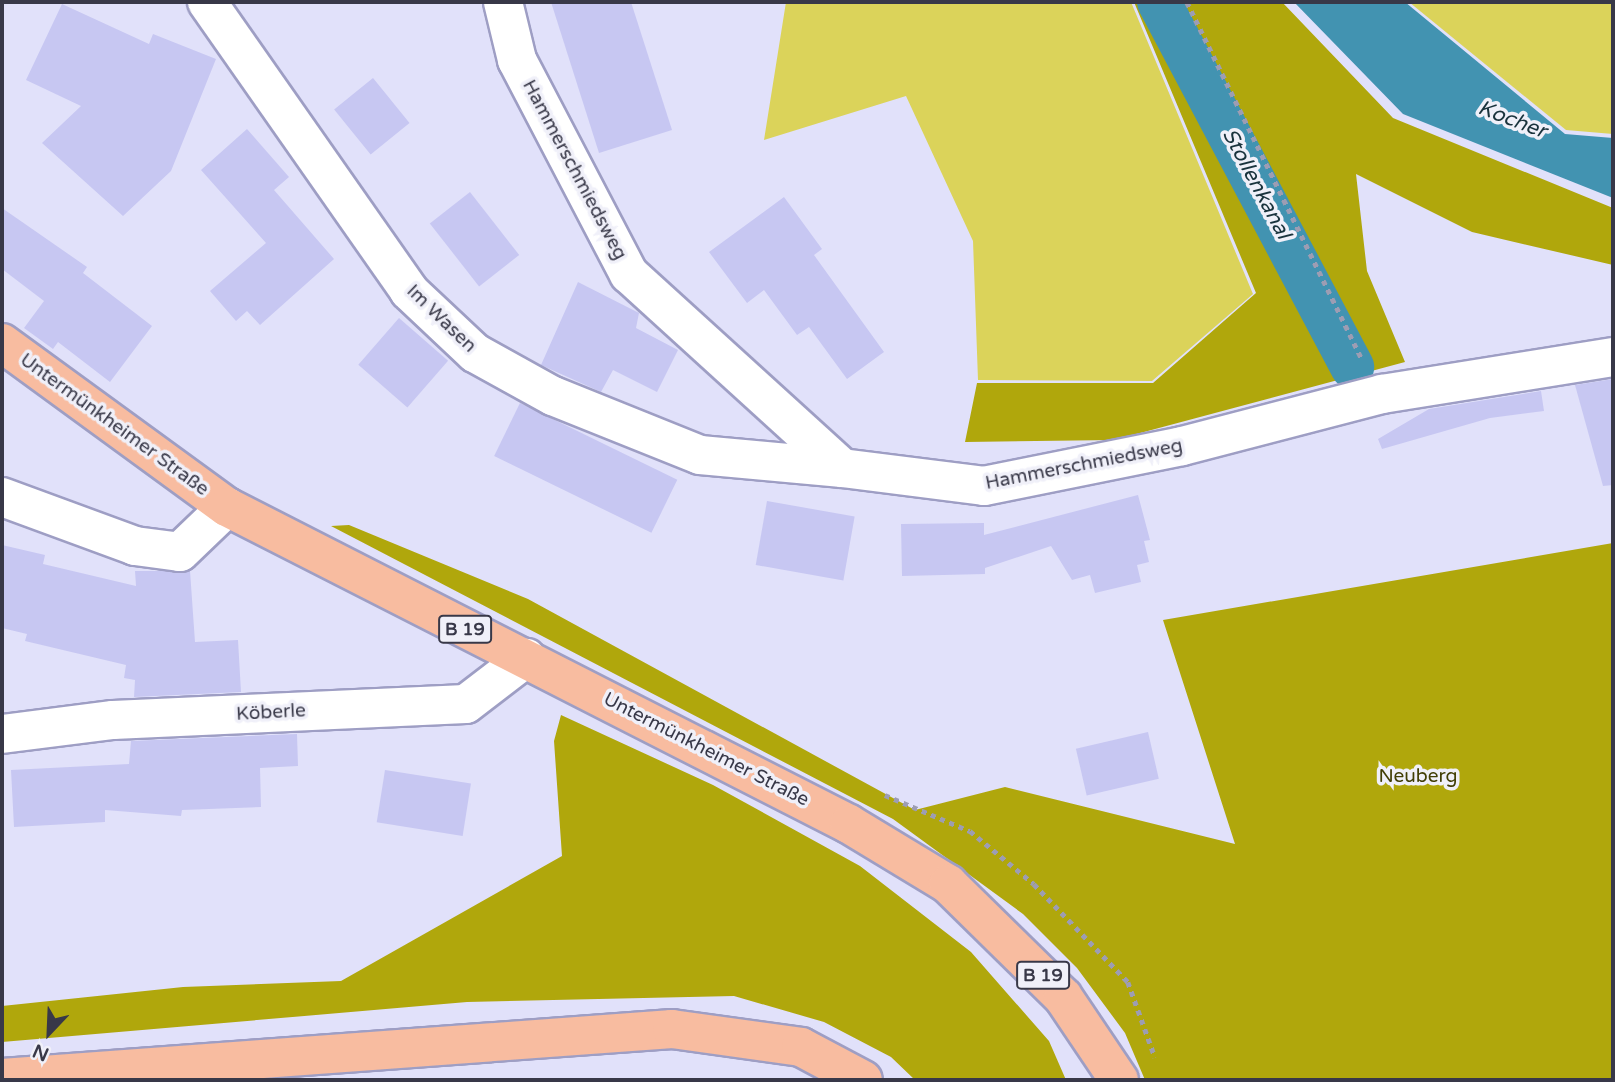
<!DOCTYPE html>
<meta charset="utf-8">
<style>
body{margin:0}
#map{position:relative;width:1615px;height:1082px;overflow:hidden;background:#e1e1fa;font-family:"Varela Round",sans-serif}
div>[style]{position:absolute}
.green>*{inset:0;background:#dbd35a}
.forest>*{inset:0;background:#b0a70c}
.water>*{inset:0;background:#4293b1}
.canal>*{height:44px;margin:-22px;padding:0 22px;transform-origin:22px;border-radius:22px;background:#4293b1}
.building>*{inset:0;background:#c7c7f2;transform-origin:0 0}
.path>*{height:4.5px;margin-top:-2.25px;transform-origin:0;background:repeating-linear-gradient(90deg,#9d9db3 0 5px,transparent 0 10px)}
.roads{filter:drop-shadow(2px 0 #9e9ec4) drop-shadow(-2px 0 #9e9ec4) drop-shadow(0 2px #9e9ec4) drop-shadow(0 -2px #9e9ec4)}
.minor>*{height:38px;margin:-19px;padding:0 19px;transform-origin:19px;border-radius:19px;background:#fff}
.major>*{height:38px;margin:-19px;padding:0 19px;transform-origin:19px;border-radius:19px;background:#f8bca0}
span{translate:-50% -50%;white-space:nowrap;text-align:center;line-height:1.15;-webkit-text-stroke:7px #f0f0f9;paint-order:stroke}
.shield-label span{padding:2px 5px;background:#f0f0f9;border:2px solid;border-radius:5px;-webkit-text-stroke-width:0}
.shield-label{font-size:18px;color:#383848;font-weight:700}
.street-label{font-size:19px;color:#383848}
.park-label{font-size:19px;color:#413e05}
.water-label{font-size:21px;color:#1a333d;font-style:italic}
.frame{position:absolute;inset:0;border:4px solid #383848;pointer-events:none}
.north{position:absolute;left:14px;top:998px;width:70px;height:70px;-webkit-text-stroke:5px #f0f0f9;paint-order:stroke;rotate:203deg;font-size:19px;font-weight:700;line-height:28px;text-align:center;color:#383848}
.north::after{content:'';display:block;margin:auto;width:24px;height:32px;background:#383848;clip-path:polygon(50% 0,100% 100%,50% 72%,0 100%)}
</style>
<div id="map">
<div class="green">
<div style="clip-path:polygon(786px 2px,1131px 2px,1253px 294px,1152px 381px,978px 380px,973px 241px,906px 96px,764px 140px)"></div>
<div style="clip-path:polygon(1409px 2px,1613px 2px,1613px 134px,1566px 130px)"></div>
</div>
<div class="forest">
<div style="clip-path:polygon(1134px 2px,1282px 2px,1393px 118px,1613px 208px,1613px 265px,1472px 232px,1356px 174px,1367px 271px,1405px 362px,1114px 440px,965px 442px,977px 383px,1153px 383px,1256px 293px)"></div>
<div style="clip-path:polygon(349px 525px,528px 599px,915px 810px,1005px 787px,1235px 844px,1163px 620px,1613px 543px,1613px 1080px,1145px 1080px,1125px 1033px,1077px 968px,1023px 914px,893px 819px,331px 526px)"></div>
<div style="clip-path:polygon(561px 715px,713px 785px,860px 866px,971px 952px,1049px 1041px,1066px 1080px,915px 1080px,891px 1057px,824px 1022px,734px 996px,467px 1002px,2px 1042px,2px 1006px,183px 987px,341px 981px,562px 856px,554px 741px)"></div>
</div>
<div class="water">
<div style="clip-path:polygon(1294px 2px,1405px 2px,1565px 134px,1613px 138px,1613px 198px,1403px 114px)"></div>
</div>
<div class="canal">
<div style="left:1159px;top:2px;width:413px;rotate:62.1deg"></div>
</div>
<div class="building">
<div style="clip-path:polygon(551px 2px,631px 2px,672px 130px,599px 153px)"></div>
<div style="clip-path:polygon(62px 4px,149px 44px,153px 34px,216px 59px,171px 171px,123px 216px,42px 143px,81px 106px,26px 80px)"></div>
<div style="left:373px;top:78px;width:58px;height:50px;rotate:51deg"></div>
<div style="clip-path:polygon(247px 129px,289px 177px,274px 190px,334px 259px,260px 325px,247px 311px,236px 321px,210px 291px,266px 243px,201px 170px)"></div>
<div style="left:470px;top:192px;width:80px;height:51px;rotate:52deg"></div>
<div style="clip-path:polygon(784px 197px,822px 249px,814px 255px,884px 352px,847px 379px,809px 327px,797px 335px,764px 290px,747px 303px,709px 252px)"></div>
<div style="clip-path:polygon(2px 208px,87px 267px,83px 273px,152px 326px,110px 382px,58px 342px,53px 349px,24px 328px,44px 301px,2px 269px)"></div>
<div style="clip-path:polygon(578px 282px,639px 313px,636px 328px,678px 350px,657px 392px,613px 370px,601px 392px,541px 365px)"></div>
<div style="left:399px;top:318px;width:65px;height:62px;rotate:41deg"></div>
<div style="clip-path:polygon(1613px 379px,1613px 485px,1603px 486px,1575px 385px)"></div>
<div style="clip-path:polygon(1541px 391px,1544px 411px,1490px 418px,1382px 449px,1378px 439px,1429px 409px)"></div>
<div style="left:520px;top:403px;width:175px;height:59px;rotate:26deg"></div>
<div style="clip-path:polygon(1138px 495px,1150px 540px,1144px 541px,1149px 562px,1137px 565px,1141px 582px,1095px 593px,1090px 575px,1072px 580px,1051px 546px,985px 568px,985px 574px,902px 576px,901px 524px,984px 523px,984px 535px)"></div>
<div style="left:767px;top:501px;width:89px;height:65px;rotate:10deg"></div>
<div style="clip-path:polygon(2px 545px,45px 555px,43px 564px,136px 586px,135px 571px,190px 571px,195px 642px,238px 640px,241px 692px,134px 697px,135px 680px,124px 678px,126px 665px,25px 641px,27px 634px,2px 628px)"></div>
<div style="left:1148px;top:732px;width:48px;height:74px;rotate:77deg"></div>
<div style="clip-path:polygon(297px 734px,298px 766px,260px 768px,261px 807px,182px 810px,181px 816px,105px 810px,105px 822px,14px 827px,11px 770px,129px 764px,131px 741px)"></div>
<div style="left:385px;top:770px;width:87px;height:53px;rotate:9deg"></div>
</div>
<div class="path">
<div style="left:1187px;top:2px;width:398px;rotate:63.9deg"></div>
<div style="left:885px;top:795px;width:92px;rotate:23deg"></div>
<div style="left:970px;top:831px;width:83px;rotate:39.6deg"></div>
<div style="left:1034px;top:884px;width:136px;rotate:46.2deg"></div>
<div style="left:1128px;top:982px;width:80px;rotate:70.2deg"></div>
</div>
<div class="roads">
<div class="minor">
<div style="left:207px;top:2px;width:353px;rotate:55deg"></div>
<div style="left:409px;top:291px;width:91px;rotate:43.2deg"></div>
<div style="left:475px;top:353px;width:89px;rotate:28.9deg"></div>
<div style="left:553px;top:396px;width:158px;rotate:21.9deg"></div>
<div style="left:700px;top:455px;width:143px;rotate:5.2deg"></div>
<div style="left:503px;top:2px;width:60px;rotate:76.4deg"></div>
<div style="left:517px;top:60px;width:242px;rotate:62.4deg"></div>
<div style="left:629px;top:274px;width:288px;rotate:42.3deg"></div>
<div style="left:842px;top:468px;width:143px;rotate:7.2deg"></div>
<div style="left:984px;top:486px;width:202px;rotate:-11.4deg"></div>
<div style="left:1182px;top:446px;width:207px;rotate:-14.6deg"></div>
<div style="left:1382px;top:394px;width:234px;rotate:-9.1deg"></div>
<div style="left:2px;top:497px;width:142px;rotate:20.2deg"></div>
<div style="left:135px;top:546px;width:45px;rotate:7.6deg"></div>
<div style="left:180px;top:552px;width:65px;rotate:-43.8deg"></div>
<div style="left:2px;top:734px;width:112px;rotate:-7.2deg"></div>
<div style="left:113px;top:720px;width:353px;rotate:-2.6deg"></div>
<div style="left:466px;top:704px;width:76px;rotate:-37.5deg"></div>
</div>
<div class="major">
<div style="left:2px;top:343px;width:278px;rotate:36.1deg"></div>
<div style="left:227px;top:507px;width:698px;rotate:27.01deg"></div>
<div style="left:849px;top:824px;width:116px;rotate:31.2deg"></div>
<div style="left:948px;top:884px;width:161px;rotate:44.5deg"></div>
<div style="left:1063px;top:997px;width:100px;rotate:56deg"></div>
<div style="left:2px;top:1078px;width:672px;rotate:-4.18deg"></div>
<div style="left:672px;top:1029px;width:130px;rotate:7.9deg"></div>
<div style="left:801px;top:1047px;width:70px;rotate:28deg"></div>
</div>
</div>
<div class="shield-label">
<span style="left:465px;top:629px">B 19</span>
<span style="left:1043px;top:975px">B 19</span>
</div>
<div class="street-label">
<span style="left:574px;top:170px;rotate:62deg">Hammerschmiedsweg</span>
<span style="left:441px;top:319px;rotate:44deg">Im Wasen</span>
<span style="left:114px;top:425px;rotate:36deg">Untermünkheimer Straße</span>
<span style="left:1084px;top:465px;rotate:-11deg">Hammerschmiedsweg</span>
<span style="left:271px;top:713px;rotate:-3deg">Köberle</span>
<span style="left:706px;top:750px;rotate:27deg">Untermünkheimer Straße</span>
</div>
<div class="park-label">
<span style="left:1418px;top:777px">Neuberg</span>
</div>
<div class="water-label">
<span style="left:1512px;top:120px;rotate:21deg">Kocher</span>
<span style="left:1256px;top:184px;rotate:62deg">Stollenkanal</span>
</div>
<div class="frame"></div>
<div class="north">N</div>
</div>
